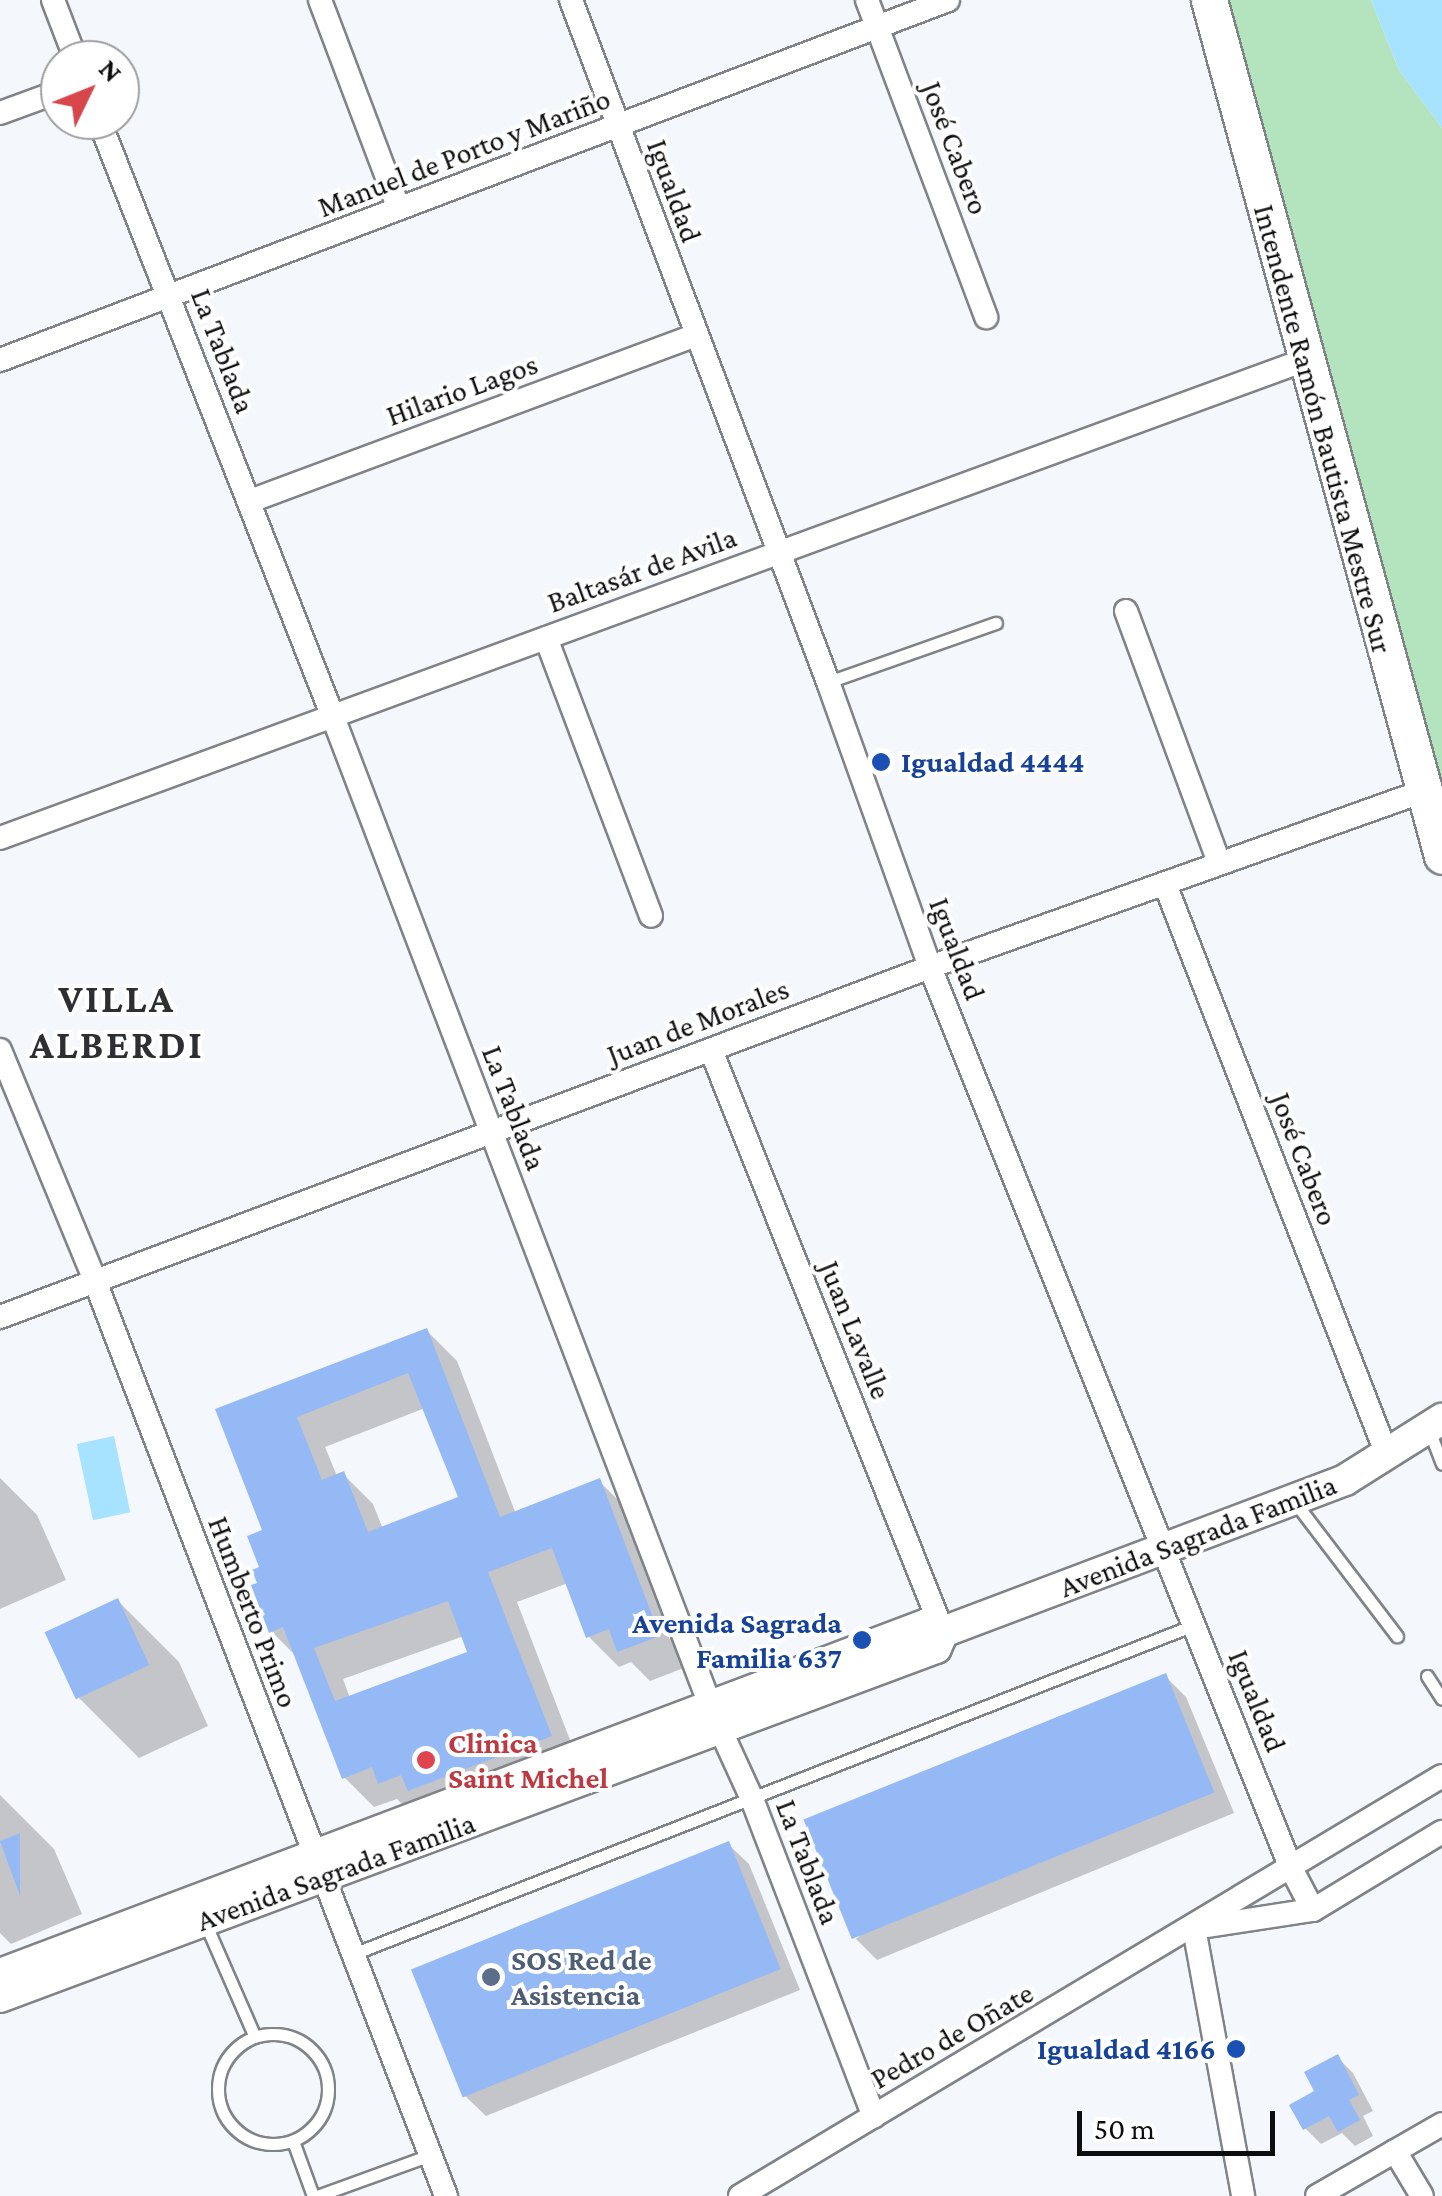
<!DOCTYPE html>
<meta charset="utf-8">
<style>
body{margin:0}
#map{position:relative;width:1442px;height:2196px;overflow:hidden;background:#f4f7fc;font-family:"Crimson Pro",serif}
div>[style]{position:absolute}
.green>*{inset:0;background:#b4e4be}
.water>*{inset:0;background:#a7e2ff;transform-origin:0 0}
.shadow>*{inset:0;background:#0003}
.building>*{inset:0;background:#95b9f5;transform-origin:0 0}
.roads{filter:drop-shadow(2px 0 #808387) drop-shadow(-2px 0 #808387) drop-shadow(0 2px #808387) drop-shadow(0 -2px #808387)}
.service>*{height:11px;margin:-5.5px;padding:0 5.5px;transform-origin:5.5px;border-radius:5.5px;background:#fff}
.service>.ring{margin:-5.5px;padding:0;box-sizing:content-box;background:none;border:11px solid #fff;border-radius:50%}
.minor>*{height:22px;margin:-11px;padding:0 11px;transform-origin:11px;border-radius:11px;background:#fff}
.secondary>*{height:30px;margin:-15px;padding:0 15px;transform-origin:15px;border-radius:15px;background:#fff}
.primary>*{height:35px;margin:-17.5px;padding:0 17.5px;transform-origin:17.5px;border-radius:17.5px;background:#fff}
.dots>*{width:28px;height:28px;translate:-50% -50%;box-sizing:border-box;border:5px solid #fff;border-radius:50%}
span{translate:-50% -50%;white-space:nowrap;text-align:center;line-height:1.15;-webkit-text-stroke:8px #fff;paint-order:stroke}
.street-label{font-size:30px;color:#0c0d0e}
.transit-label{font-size:30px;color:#164399;font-weight:700}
.left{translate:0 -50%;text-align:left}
.right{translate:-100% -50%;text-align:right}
.health-label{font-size:30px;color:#be3a42;font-weight:700}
.service-label{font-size:30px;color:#4e5e75;font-weight:700}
.district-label{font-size:40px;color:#2d2f33;font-weight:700;letter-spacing:2.5px}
.north{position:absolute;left:40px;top:40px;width:100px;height:100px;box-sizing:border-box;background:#fff;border:2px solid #9e9e9f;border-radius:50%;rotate:47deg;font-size:28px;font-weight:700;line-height:40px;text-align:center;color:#0c0d0e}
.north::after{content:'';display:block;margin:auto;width:35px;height:45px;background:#d6464b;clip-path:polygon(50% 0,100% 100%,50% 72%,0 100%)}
.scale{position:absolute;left:1077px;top:2111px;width:198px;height:45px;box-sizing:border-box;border:5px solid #0c0d0e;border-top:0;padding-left:12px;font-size:30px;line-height:35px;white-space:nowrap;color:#0c0d0e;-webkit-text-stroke:8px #fff;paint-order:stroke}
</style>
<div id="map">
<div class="green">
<div style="clip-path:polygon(1209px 0,1371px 0,1399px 70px,1442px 128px,1442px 856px)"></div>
</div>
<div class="water">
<div style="clip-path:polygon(1371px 0,1442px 0,1442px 128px,1399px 70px)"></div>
<div style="left:114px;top:1436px;width:78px;height:38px;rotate:78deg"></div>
</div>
<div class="shadow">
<div style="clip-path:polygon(evenodd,427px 1331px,457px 1361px,516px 1514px,599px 1481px,630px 1512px,689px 1666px,650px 1681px,631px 1662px,619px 1667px,588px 1636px,568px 1583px,517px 1602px,580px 1766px,411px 1813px,397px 1799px,374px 1807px,344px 1777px,297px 1657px,271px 1631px,260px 1585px,265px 1532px,219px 1410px,427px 1331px,425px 1408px,461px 1498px,383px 1529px,373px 1504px,343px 1474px,337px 1476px,325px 1447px,425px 1408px,427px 1331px,464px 1636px,471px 1653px,350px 1698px,343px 1679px,464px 1636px)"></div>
<div style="clip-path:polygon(0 1478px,37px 1515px,66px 1580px,0 1609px)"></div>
<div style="clip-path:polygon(118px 1601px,179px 1662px,208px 1726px,139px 1758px,78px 1697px)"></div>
<div style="clip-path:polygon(1165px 1676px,1186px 1697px,1234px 1813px,877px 1960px,856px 1939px)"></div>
<div style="clip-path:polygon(0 1795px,54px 1849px,82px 1914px,11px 1944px,0 1933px)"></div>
<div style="clip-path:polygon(728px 1844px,749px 1864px,800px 1990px,486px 2116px,465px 2096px)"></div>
<div style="clip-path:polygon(1337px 2057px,1353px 2073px,1373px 2111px,1363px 2116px,1373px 2136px,1355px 2146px,1342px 2133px,1321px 2144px,1305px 2128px,1318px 2092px)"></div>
</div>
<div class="building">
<div style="clip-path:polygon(evenodd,427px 1328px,500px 1517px,600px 1478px,660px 1636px,617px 1652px,609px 1629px,586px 1638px,552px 1548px,488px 1572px,552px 1736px,408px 1791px,401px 1775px,378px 1784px,372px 1767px,342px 1779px,283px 1627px,269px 1633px,251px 1585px,257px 1583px,252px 1570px,259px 1567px,247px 1536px,262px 1530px,215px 1409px,427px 1328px,408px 1373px,458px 1497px,368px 1532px,344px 1471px,322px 1480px,297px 1417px,408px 1373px,427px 1328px,448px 1601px,467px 1652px,335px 1701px,314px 1648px,448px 1601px)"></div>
<div style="left:118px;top:1598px;width:74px;height:81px;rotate:65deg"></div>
<div style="left:1166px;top:1673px;width:129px;height:391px;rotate:68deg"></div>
<div style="clip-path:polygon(20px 1833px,20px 1896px,0 1841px)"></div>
<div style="left:729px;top:1841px;width:138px;height:343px;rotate:68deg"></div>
<div style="clip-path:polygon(1338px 2054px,1359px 2095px,1349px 2100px,1360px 2120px,1338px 2132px,1329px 2116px,1303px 2130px,1289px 2105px,1314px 2091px,1304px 2072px)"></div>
</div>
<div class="roads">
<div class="service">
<div style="left:828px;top:682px;width:178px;rotate:-19.4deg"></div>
<div style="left:1429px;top:1430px;width:36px;rotate:69deg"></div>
<div style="left:1294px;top:1501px;width:170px;rotate:52.7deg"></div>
<div style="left:1427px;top:1676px;width:27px;rotate:57deg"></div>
<div style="left:206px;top:1925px;width:122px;rotate:66.4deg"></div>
<div style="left:353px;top:1954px;width:903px;rotate:-21.37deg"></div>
<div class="ring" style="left:218px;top:2034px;width:99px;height:99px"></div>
<div style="left:293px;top:2141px;width:59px;rotate:70deg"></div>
<div style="left:317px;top:2196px;width:120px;rotate:-19.9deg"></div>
</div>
<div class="minor">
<div style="left:53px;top:0;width:64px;rotate:69deg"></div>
<div style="left:320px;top:0;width:223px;rotate:69.3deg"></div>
<div style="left:571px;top:0;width:729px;rotate:69.35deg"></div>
<div style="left:828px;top:682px;width:303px;rotate:70.3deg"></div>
<div style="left:930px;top:967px;width:971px;rotate:68.17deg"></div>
<div style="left:1291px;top:1868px;width:47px;rotate:62.4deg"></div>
<div style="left:867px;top:0;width:339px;rotate:69.4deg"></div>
<div style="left:0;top:113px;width:64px;rotate:-20.1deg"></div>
<div style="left:99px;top:120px;width:641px;rotate:68.6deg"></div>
<div style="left:333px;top:717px;width:1071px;rotate:69.11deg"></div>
<div style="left:715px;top:1718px;width:89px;rotate:65.4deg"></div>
<div style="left:752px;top:1799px;width:340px;rotate:69deg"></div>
<div style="left:0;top:360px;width:1014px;rotate:-20.79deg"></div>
<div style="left:250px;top:501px;width:476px;rotate:-20.4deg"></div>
<div style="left:1126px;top:611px;width:269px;rotate:69.7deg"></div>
<div style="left:546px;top:638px;width:297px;rotate:69.3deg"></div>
<div style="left:0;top:838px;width:1390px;rotate:-20.12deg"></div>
<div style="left:1165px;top:884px;width:613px;rotate:68.75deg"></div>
<div style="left:0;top:1050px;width:250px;rotate:67.6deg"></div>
<div style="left:95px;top:1281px;width:980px;rotate:69.01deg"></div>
<div style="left:711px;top:1050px;width:627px;rotate:68.27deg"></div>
<div style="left:0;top:1317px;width:994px;rotate:-20.62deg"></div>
<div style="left:930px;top:967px;width:521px;rotate:-19.62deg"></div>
<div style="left:1208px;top:1926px;width:106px;rotate:-8.7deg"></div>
<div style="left:1313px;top:1910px;width:151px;rotate:-31.2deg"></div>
<div style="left:1194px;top:1928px;width:272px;rotate:79.6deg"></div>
<div style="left:1395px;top:2151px;width:52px;rotate:59deg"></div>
<div style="left:740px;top:2196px;width:818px;rotate:-30.89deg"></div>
<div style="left:1317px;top:2196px;width:144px;rotate:-29.9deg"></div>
</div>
<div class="secondary">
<div style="left:0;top:1974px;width:991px;rotate:-20.68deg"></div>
<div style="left:927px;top:1624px;width:18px;rotate:27deg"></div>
<div style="left:0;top:1997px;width:999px;rotate:-20.45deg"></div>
<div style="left:936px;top:1648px;width:17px;rotate:-66deg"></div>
<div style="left:943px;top:1632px;width:430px;rotate:-20.7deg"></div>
<div style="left:1345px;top:1480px;width:115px;rotate:-32.2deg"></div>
</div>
<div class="primary">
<div style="left:1209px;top:0;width:887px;rotate:74.77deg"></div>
</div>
</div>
<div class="dots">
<div style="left:881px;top:762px;background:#1a4fb4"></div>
<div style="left:862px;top:1640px;background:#1a4fb4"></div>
<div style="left:426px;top:1760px;background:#e0444e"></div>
<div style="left:491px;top:1977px;background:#5c6f8a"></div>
<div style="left:1236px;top:2049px;background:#1a4fb4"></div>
</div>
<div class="street-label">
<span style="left:955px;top:148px;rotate:69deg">José Cabero</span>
<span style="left:464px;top:153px;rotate:-21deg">Manuel de Porto y Mariño</span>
<span style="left:674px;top:191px;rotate:70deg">Igualdad</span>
<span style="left:223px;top:351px;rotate:69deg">La Tablada</span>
<span style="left:462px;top:390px;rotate:-20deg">Hilario Lagos</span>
<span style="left:1323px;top:429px;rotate:75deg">Intendente Ramón Bautista Mestre Sur</span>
<span style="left:642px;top:570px;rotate:-20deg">Baltasár de Avila</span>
<span style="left:957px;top:949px;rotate:69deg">Igualdad</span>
<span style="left:698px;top:1022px;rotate:-21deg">Juan de Morales</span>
<span style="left:514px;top:1108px;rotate:69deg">La Tablada</span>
<span style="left:1304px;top:1159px;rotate:69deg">José Cabero</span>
<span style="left:855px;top:1330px;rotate:68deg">Juan Lavalle</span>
<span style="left:1198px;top:1536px;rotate:-21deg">Avenida Sagrada Familia</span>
<span style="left:253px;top:1612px;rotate:69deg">Humberto Primo</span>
<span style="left:1257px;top:1701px;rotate:68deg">Igualdad</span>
<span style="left:808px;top:1862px;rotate:69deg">La Tablada</span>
<span style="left:336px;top:1872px;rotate:-20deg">Avenida Sagrada Familia</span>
<span style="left:952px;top:2036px;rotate:-30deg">Pedro de Oñate</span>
</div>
<div class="transit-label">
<span class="left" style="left:901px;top:762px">Igualdad 4444</span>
<span class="right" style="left:842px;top:1640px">Avenida Sagrada<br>Familia 637</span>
<span class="right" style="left:1216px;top:2049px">Igualdad 4166</span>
</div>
<div class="health-label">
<span class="left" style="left:448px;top:1760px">Clinica<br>Saint Michel</span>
</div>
<div class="service-label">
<span class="left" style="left:511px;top:1977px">SOS Red de<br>Asistencia</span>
</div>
<div class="district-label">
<span style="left:117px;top:1022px">VILLA<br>ALBERDI</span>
</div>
<div class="north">N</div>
<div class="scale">50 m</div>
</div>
